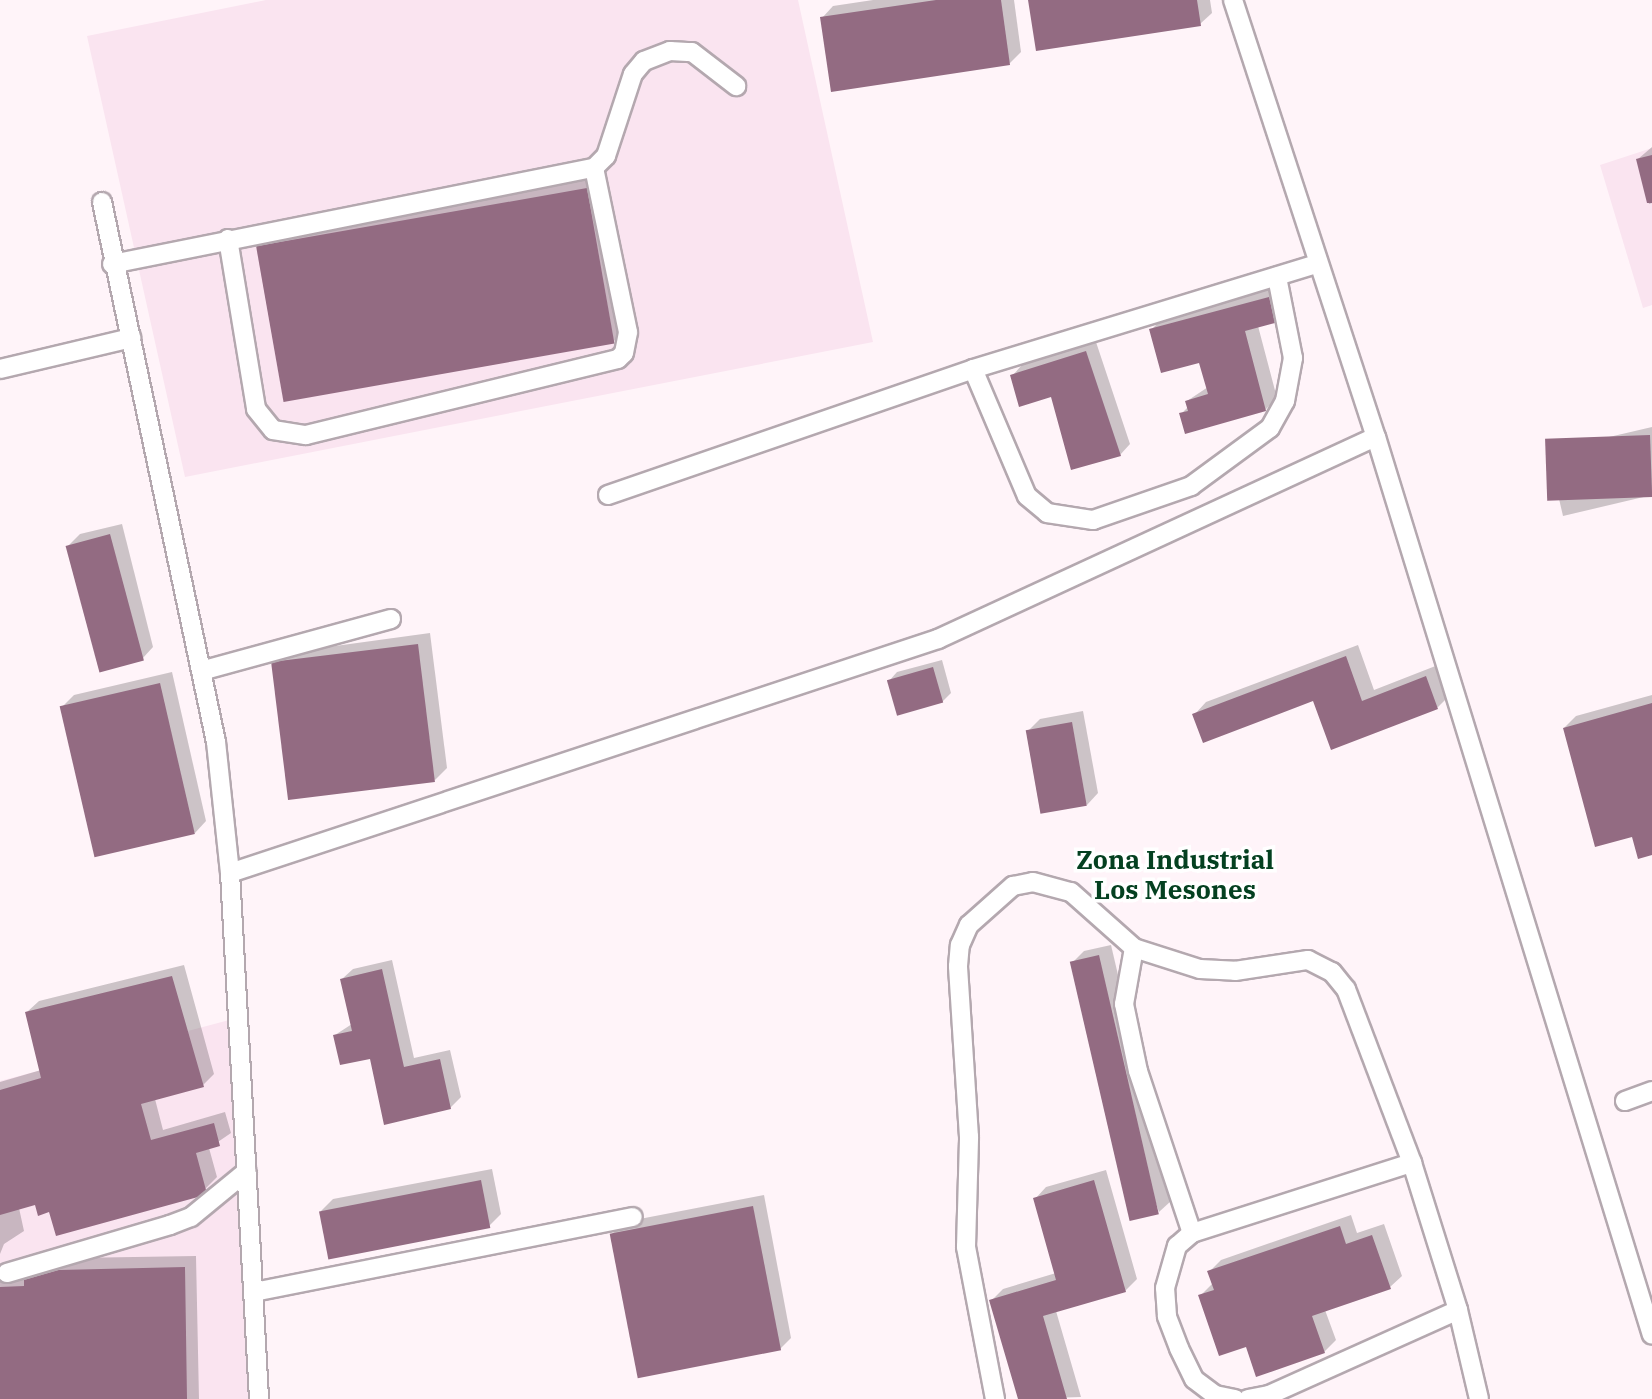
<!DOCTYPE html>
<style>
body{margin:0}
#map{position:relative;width:1652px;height:1399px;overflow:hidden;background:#fff4f9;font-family:"IBM Plex Serif",serif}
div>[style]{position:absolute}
.built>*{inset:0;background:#fae4f0}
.shadow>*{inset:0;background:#0003}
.building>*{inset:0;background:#936b82;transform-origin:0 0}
.roads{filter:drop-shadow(2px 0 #b4a8af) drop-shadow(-2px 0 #b4a8af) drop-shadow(0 2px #b4a8af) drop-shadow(0 -2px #b4a8af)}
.minor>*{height:18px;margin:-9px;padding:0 9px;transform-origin:9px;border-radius:9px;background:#fff}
span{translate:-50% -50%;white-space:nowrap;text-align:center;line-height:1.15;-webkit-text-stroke:7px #fff;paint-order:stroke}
.district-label{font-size:26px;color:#044020;font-weight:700}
</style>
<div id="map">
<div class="built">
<div style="clip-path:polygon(266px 0,798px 0,873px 342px,185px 477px,87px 36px)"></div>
<div style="clip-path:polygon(1652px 148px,1652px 305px,1643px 308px,1600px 165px)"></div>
<div style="clip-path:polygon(233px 1019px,257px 1399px,0 1399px,0 1081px)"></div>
</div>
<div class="shadow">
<div style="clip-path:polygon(873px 0,1014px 0,1021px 52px,1010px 63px,822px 18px,833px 6px)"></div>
<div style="clip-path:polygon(1030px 0,1210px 0,1212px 13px,1200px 24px)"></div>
<div style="clip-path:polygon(1652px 147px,1652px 203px,1649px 204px,1638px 159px)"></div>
<div style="clip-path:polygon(598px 178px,625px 330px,613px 342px,258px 247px,270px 236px)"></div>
<div style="clip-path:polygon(1281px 286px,1285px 310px,1274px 322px,1258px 326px,1277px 398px,1265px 410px,1181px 414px,1188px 407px,1187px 401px,1208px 387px,1201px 360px,1151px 330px,1163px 318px)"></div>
<div style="clip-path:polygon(1096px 342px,1130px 444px,1120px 455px,1052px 395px,1012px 376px,1022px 365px)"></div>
<div style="clip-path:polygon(1652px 427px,1652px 495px,1563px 516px,1550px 460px,1562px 448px)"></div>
<div style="clip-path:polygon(122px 524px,153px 647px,142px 659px,68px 546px,80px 534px)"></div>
<div style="clip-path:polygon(430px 633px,447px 768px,435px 780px,272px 664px,284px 653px)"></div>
<div style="clip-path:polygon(1358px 645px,1374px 690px,1438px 665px,1449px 696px,1438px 707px,1332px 748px,1314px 699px,1195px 714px,1206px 702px)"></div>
<div style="clip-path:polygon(942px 660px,951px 693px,942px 702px,889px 681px,897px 672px)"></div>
<div style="clip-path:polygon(172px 672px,206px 821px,195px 833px,62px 707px,74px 695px)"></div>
<div style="clip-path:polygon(1652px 695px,1652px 853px,1633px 834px,1564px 728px,1576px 716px)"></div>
<div style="clip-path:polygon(1083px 711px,1098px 793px,1087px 805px,1028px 731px,1040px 719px)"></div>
<div style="clip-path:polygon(1111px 945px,1171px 1201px,1159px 1212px,1072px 963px,1084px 951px)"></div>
<div style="clip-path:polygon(392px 960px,414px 1058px,450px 1050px,461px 1097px,450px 1108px,335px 1035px,352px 1024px,342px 979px,353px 969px)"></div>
<div style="clip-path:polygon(184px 965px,214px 1074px,203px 1085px,155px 1099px,163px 1130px,225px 1112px,231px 1133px,209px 1148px,217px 1177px,205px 1189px,50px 1210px,36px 1203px,19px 1208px,24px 1231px,4px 1244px,0 1254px,0 1082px,41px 1070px,27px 1012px,39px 1001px)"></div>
<div style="clip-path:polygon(492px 1169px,501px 1214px,489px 1226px,321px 1211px,333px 1199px)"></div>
<div style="clip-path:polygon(1106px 1170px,1137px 1279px,1125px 1291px,1056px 1311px,1081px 1397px,1020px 1399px,991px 1301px,1003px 1289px,1056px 1273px,1035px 1199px,1046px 1187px)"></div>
<div style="clip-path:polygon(764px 1195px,791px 1338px,779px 1350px,612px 1234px,624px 1222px)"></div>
<div style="clip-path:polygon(1351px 1215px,1357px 1233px,1384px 1224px,1402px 1276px,1390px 1287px,1325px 1310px,1336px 1340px,1324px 1352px,1247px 1345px,1200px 1296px,1212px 1284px,1209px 1272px,1221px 1260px)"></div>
<div style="clip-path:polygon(196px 1256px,199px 1399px,0 1399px,0 1276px,31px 1275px,37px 1269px,72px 1258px)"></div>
</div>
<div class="building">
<div style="clip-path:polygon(936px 0,1001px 0,1010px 65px,831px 92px,820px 17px)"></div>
<div style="clip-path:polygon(1028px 0,1197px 0,1201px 26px,1036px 51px)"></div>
<div style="clip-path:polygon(1652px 155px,1652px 203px,1647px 203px,1636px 159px)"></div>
<div style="left:587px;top:188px;width:158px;height:336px;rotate:80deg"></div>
<div style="clip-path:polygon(1269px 297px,1275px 323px,1245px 331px,1266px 411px,1185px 434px,1179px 413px,1188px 411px,1185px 401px,1208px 394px,1199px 363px,1161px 373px,1149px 329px)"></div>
<div style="clip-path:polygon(1086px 351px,1121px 456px,1071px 470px,1051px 397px,1019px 407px,1010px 375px)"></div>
<div style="left:1650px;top:435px;width:62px;height:105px;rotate:88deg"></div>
<div style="left:110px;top:534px;width:131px;height:46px;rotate:75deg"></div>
<div style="left:418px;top:644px;width:139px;height:148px;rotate:83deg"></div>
<div style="clip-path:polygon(1346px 656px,1362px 701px,1426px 676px,1438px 709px,1331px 750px,1313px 701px,1203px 743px,1192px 714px)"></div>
<div style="left:933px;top:667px;width:37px;height:48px;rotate:74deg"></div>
<div style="left:160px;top:683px;width:155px;height:103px;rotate:77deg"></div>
<div style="clip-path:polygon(1652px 703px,1652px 855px,1638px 859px,1632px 837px,1595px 847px,1563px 728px)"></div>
<div style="left:1072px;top:722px;width:85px;height:47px;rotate:80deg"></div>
<div style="left:1099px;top:955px;width:266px;height:30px;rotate:77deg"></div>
<div style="clip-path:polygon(382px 969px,404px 1067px,440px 1059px,451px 1109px,384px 1125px,370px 1059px,340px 1065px,333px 1035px,352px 1031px,340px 979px)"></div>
<div style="clip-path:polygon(172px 976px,204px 1087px,141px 1104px,151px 1140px,214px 1123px,220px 1146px,196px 1153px,206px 1190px,198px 1197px,56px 1236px,49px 1212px,38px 1216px,35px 1205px,0 1215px,0 1090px,41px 1078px,25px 1012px)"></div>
<div style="left:481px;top:1180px;width:49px;height:165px;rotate:79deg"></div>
<div style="clip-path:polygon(1094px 1180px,1126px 1292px,1043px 1316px,1067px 1399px,1018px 1399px,989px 1300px,1056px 1280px,1033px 1198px)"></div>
<div style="left:753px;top:1206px;width:147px;height:146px;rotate:79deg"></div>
<div style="clip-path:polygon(1340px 1226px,1346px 1244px,1372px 1235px,1391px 1289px,1312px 1316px,1325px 1353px,1256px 1377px,1246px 1347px,1219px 1356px,1198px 1295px,1214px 1290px,1207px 1271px)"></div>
<div style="clip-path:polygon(185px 1267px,187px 1399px,0 1399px,0 1287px,24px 1286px,24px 1280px,59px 1270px)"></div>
</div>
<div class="roads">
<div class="minor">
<div style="left:1233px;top:0;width:460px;rotate:71.9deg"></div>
<div style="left:1376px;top:437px;width:939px;rotate:72.92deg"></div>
<div style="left:102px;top:202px;width:552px;rotate:78.08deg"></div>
<div style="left:216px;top:742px;width:132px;rotate:83.9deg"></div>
<div style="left:230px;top:873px;width:527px;rotate:86.84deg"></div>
<div style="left:228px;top:239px;width:172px;rotate:80.6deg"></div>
<div style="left:256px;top:409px;width:27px;rotate:51deg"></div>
<div style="left:273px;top:430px;width:33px;rotate:9deg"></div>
<div style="left:306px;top:435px;width:321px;rotate:-13.7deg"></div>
<div style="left:618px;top:359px;width:8px;rotate:-45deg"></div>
<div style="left:624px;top:353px;width:21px;rotate:-79deg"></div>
<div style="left:628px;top:332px;width:167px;rotate:-101.7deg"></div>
<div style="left:112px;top:264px;width:491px;rotate:-11.3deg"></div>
<div style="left:594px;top:168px;width:17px;rotate:-45deg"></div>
<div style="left:606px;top:156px;width:86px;rotate:-71.8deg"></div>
<div style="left:633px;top:74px;width:17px;rotate:-50deg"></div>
<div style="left:644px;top:61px;width:28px;rotate:-21deg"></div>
<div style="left:670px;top:51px;width:22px;rotate:3deg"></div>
<div style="left:692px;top:52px;width:56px;rotate:37.7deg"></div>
<div style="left:0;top:369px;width:135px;rotate:-13.3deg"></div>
<div style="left:973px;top:369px;width:138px;rotate:67deg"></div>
<div style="left:1027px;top:496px;width:26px;rotate:40deg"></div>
<div style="left:1047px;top:513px;width:47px;rotate:8.7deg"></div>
<div style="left:1093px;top:520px;width:104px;rotate:-19.1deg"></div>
<div style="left:1191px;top:486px;width:98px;rotate:-36.3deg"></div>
<div style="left:1270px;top:428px;width:31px;rotate:-61deg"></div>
<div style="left:1285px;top:401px;width:44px;rotate:-79.5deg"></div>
<div style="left:1293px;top:358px;width:83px;rotate:-101.2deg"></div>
<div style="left:608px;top:495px;width:386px;rotate:-19deg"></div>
<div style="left:973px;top:369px;width:360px;rotate:-17deg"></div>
<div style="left:201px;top:671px;width:197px;rotate:-15.3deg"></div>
<div style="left:230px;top:873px;width:746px;rotate:-18.29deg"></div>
<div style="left:938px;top:639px;width:482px;rotate:-24.8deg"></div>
<div style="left:1134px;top:948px;width:57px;rotate:100.1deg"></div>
<div style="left:1124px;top:1004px;width:68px;rotate:78.2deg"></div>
<div style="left:1138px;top:1071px;width:171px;rotate:71.6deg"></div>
<div style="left:1625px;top:1101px;width:29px;rotate:-20deg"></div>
<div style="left:7px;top:1273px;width:170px;rotate:-16.4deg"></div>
<div style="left:170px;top:1225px;width:22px;rotate:-21deg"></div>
<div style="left:191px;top:1217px;width:72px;rotate:-39.4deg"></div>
<div style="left:254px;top:1292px;width:386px;rotate:-11.2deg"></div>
<div style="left:995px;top:1399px;width:155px;rotate:-100.8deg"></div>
<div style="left:966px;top:1247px;width:110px;rotate:-88.4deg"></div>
<div style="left:969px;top:1137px;width:171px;rotate:-93.7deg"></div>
<div style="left:958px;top:966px;width:21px;rotate:-85deg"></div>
<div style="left:960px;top:945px;width:22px;rotate:-66deg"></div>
<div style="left:969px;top:925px;width:59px;rotate:-41.6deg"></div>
<div style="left:1013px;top:886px;width:20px;rotate:-11deg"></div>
<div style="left:1033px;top:882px;width:39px;rotate:15deg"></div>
<div style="left:1071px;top:892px;width:84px;rotate:41.6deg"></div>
<div style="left:1134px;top:948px;width:69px;rotate:17.7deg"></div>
<div style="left:1200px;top:969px;width:35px;rotate:3deg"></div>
<div style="left:1235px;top:971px;width:74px;rotate:-8.6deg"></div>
<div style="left:1308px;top:960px;width:27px;rotate:27deg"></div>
<div style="left:1332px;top:972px;width:22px;rotate:51deg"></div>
<div style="left:1346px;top:989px;width:186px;rotate:69.2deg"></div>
<div style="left:1412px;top:1163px;width:154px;rotate:72.6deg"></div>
<div style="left:1458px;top:1310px;width:91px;rotate:76.7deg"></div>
<div style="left:1235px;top:1399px;width:20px;rotate:-169deg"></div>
<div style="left:1215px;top:1395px;width:26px;rotate:-143deg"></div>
<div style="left:1194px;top:1379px;width:34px;rotate:-116deg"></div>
<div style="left:1179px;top:1348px;width:34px;rotate:-111deg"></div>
<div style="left:1167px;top:1316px;width:28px;rotate:-94deg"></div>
<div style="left:1165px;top:1288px;width:44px;rotate:-74.1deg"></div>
<div style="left:1177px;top:1246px;width:20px;rotate:-41deg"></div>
<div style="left:1192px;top:1233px;width:231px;rotate:-17.7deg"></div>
<div style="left:1248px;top:1399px;width:21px;rotate:-11deg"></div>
<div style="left:1269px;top:1395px;width:207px;rotate:-24.2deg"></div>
</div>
</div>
<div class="district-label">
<span style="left:1175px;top:875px">Zona Industrial<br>Los Mesones</span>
</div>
</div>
